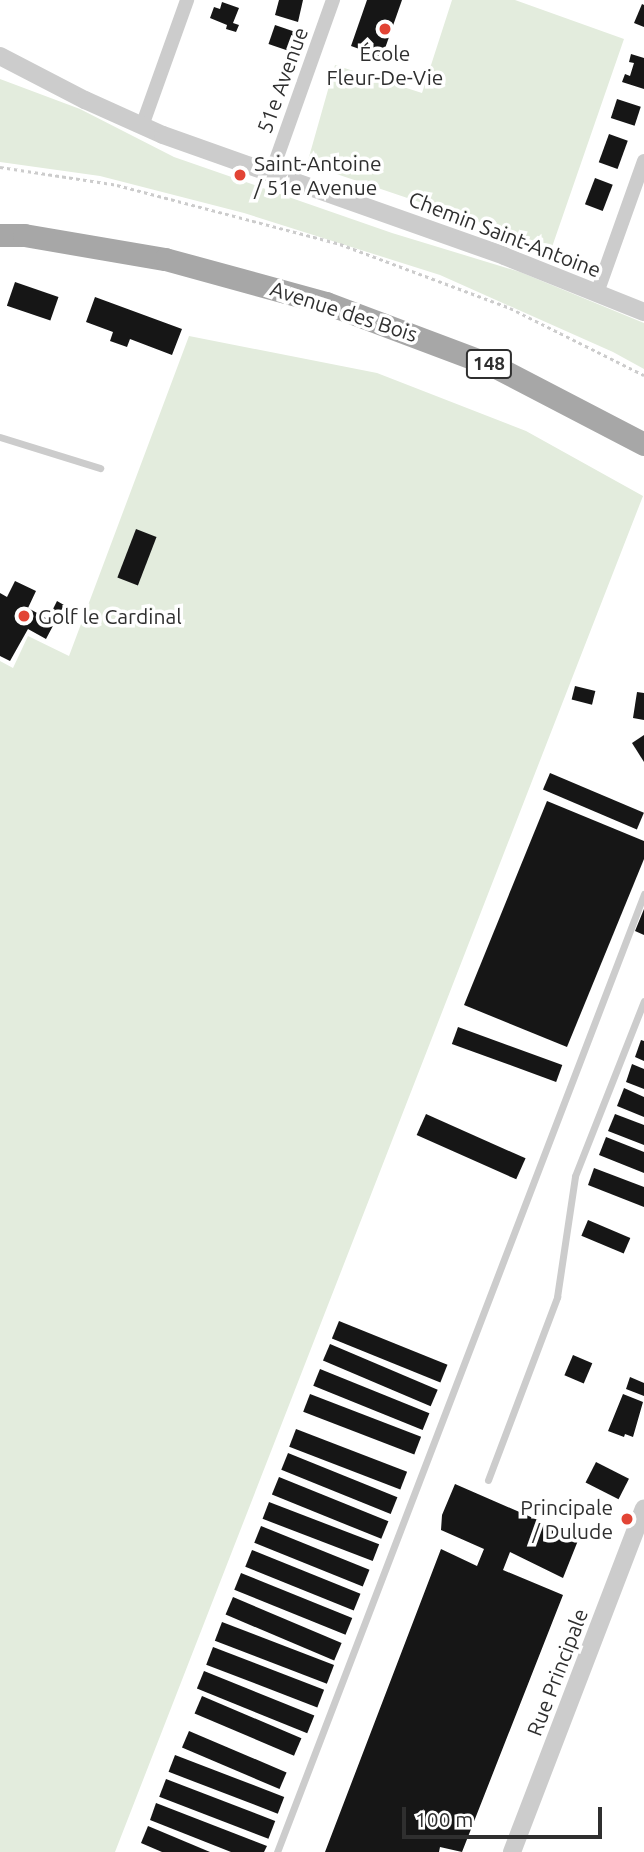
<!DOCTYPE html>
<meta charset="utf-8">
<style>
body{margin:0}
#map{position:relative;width:644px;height:1852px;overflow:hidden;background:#fff;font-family:Ubuntu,sans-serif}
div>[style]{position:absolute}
.green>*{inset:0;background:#e3ecdd}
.building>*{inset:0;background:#161616;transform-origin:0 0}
.path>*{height:2.5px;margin-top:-1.25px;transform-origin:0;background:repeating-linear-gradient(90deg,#ccc 0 3.5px,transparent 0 7px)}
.service>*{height:7px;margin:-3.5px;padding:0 3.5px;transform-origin:3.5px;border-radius:3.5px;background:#ccc}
.minor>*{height:14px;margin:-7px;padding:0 7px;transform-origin:7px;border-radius:7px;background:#ccc}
.tertiary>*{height:18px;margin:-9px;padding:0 9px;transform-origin:9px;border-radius:9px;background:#ccc}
.primary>*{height:23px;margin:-11.5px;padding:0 11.5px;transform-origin:11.5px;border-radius:11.5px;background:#a7a7a7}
.dots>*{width:19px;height:19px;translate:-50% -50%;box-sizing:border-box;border:4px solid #fff;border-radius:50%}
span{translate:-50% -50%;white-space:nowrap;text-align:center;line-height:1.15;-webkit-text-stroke:7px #fff;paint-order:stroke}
.shield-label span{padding:2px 5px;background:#fff;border:2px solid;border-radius:5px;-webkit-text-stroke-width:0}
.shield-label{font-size:19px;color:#2f2f2f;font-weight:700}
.poi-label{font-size:21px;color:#2f2f2f}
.left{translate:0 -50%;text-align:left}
.right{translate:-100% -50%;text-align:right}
.street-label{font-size:21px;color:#2f2f2f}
.scale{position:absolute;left:402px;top:1807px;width:200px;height:32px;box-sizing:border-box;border:4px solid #2f2f2f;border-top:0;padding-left:9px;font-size:21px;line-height:24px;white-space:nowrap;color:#2f2f2f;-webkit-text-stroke:5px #fff;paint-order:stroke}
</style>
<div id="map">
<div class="green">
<div style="clip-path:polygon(452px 0,515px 0,624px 39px,552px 247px,307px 164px,335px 65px,422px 93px)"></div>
<div style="clip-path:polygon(0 79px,80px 109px,174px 157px,392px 233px,520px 272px,644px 323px,644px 369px,613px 352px,440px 275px,244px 213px,100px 176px,0 162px)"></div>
<div style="clip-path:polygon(189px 336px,377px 373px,526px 431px,643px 496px,115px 1852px,0 1852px,0 661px,13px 668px,28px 636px,69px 656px)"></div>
</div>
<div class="building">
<div style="clip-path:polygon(279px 0,303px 0,298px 22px,275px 15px)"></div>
<div style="clip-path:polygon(367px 0,402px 0,382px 57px,351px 46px)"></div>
<div style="clip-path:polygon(222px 2px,239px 8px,233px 23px,239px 25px,236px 32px,226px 29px,227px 25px,210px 18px,214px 7px,220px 9px)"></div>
<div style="clip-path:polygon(642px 4px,644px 5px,644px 27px,634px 23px)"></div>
<div style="left:275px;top:25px;width:24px;height:20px;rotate:19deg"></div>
<div style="clip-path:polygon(631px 54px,644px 58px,644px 89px,622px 82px,625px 74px,630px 76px,634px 63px,629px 62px)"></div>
<div style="left:617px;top:99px;width:25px;height:20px;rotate:18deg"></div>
<div style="left:609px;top:134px;width:20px;height:30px;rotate:20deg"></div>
<div style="left:595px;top:178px;width:19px;height:28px;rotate:21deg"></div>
<div style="left:15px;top:282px;width:46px;height:25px;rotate:19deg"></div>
<div style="clip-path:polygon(95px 297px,182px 329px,172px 355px,130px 339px,127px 347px,110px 341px,113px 332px,86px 322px)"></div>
<div style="left:136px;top:529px;width:22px;height:52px;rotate:21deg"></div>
<div style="clip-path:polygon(15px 581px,36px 591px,28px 608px,48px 619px,57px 601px,64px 605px,46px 639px,28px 629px,10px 661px,0 656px,0 593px,7px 597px)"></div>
<div style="left:575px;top:686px;width:21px;height:14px;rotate:14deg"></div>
<div style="clip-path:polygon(637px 692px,644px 693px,644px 720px,633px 718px)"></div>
<div style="clip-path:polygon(644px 735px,644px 762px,632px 743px)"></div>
<div style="left:550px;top:773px;width:102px;height:18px;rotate:23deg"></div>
<div style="clip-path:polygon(547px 801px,644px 841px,644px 859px,567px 1047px,464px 1005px)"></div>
<div style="clip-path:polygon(644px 909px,644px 935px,635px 931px)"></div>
<div style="left:458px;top:1027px;width:111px;height:18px;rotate:20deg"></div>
<div style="clip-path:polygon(641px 1040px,644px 1041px,644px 1061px,635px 1057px)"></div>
<div style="clip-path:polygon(632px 1064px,644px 1069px,644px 1089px,626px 1082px)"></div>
<div style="clip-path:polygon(624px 1088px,644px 1097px,644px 1117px,617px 1106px)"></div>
<div style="left:426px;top:1114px;width:109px;height:23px;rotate:24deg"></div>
<div style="clip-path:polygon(615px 1114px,644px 1125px,644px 1145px,608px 1131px)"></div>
<div style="clip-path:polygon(606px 1137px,644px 1152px,644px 1173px,599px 1155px)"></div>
<div style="clip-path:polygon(594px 1168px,644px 1187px,644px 1207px,588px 1185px)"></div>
<div style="left:588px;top:1220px;width:46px;height:17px;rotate:23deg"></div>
<div style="left:339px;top:1321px;width:117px;height:19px;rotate:22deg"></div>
<div style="left:330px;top:1344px;width:117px;height:18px;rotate:23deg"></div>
<div style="left:573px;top:1355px;width:21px;height:22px;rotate:23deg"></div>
<div style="left:320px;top:1369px;width:118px;height:18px;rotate:22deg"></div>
<div style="clip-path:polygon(630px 1377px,644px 1383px,644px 1396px,626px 1389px)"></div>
<div style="left:310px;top:1394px;width:119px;height:19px;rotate:21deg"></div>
<div style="clip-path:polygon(623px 1394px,643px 1402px,633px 1437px,625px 1434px,624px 1437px,608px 1431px)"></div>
<div style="left:296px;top:1429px;width:119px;height:19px;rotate:21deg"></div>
<div style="left:288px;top:1453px;width:118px;height:18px;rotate:22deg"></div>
<div style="left:596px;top:1462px;width:37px;height:23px;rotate:27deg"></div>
<div style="left:279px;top:1477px;width:118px;height:19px;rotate:22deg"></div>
<div style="clip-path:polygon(455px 1484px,579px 1538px,563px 1578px,510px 1552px,503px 1570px,563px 1595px,462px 1852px,440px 1847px,439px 1852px,325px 1852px,441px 1549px,477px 1566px,484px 1549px,441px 1530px,442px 1515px)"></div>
<div style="left:269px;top:1502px;width:118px;height:18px;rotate:21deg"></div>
<div style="left:261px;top:1526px;width:117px;height:18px;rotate:22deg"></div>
<div style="left:252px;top:1550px;width:117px;height:18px;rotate:22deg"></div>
<div style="left:241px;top:1573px;width:120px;height:18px;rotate:22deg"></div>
<div style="left:233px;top:1597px;width:118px;height:19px;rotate:23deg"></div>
<div style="left:222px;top:1622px;width:120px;height:20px;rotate:21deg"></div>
<div style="left:213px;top:1647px;width:119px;height:19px;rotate:21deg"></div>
<div style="left:204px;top:1671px;width:119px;height:19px;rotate:22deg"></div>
<div style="left:202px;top:1696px;width:108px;height:19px;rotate:23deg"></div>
<div style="left:189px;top:1731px;width:106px;height:18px;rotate:23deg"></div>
<div style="left:175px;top:1755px;width:117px;height:18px;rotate:21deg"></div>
<div style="left:166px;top:1779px;width:117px;height:19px;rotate:21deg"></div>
<div style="clip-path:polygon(156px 1803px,267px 1846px,264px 1852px,231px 1852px,150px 1820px)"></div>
<div style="clip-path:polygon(148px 1826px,210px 1852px,162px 1852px,141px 1843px)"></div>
</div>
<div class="path">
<div style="left:0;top:167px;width:118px;rotate:8.7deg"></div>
<div style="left:117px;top:185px;width:231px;rotate:14.8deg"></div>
<div style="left:340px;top:244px;width:182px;rotate:20.6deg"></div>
<div style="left:510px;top:308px;width:150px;rotate:26.6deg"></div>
</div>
<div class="service">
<div style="left:0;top:437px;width:105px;rotate:17.2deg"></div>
<div style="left:488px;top:1480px;width:196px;rotate:-69.3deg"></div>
<div style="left:557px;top:1297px;width:122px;rotate:-81.5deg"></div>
<div style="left:575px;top:1176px;width:188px;rotate:-68.5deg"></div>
<div style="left:277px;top:1852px;width:1026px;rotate:-69.04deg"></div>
</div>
<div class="minor">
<div style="left:142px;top:126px;width:134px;rotate:-70.3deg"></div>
<div style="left:271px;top:174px;width:185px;rotate:-70.4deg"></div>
<div style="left:597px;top:293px;width:140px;rotate:-70.4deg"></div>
</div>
<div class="tertiary">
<div style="left:0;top:56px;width:96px;rotate:27.4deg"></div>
<div style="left:85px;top:100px;width:85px;rotate:24.2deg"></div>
<div style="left:163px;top:135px;width:362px;rotate:19.5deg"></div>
<div style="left:504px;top:256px;width:151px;rotate:21.8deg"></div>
<div style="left:512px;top:1852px;width:368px;rotate:-69deg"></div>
</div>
<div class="primary">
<div style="left:0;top:235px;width:24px"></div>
<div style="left:24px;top:235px;width:143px;rotate:9.7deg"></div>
<div style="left:165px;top:259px;width:167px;rotate:15.3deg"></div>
<div style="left:326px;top:303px;width:179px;rotate:20.6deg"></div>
<div style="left:494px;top:366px;width:169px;rotate:27.5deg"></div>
</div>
<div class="dots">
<div style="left:385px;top:29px;background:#e24435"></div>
<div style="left:240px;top:175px;background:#e24435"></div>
<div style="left:24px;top:616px;background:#e24435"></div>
<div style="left:627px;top:1519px;background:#e24435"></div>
</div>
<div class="shield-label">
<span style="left:489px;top:364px">148</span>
</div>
<div class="poi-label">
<span style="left:385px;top:65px">École<br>Fleur-De-Vie</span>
<span class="left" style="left:254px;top:175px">Saint-Antoine<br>/ 51e Avenue</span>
<span class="left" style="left:38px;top:616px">Golf le Cardinal</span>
<span class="right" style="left:613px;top:1519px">Principale<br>/ Dulude</span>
</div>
<div class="street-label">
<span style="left:282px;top:80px;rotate:-70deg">51e Avenue</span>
<span style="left:505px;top:234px;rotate:21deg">Chemin Saint-Antoine</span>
<span style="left:344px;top:311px;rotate:18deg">Avenue des Bois</span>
<span style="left:557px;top:1672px;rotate:-69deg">Rue Principale</span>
</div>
<div class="scale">100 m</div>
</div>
